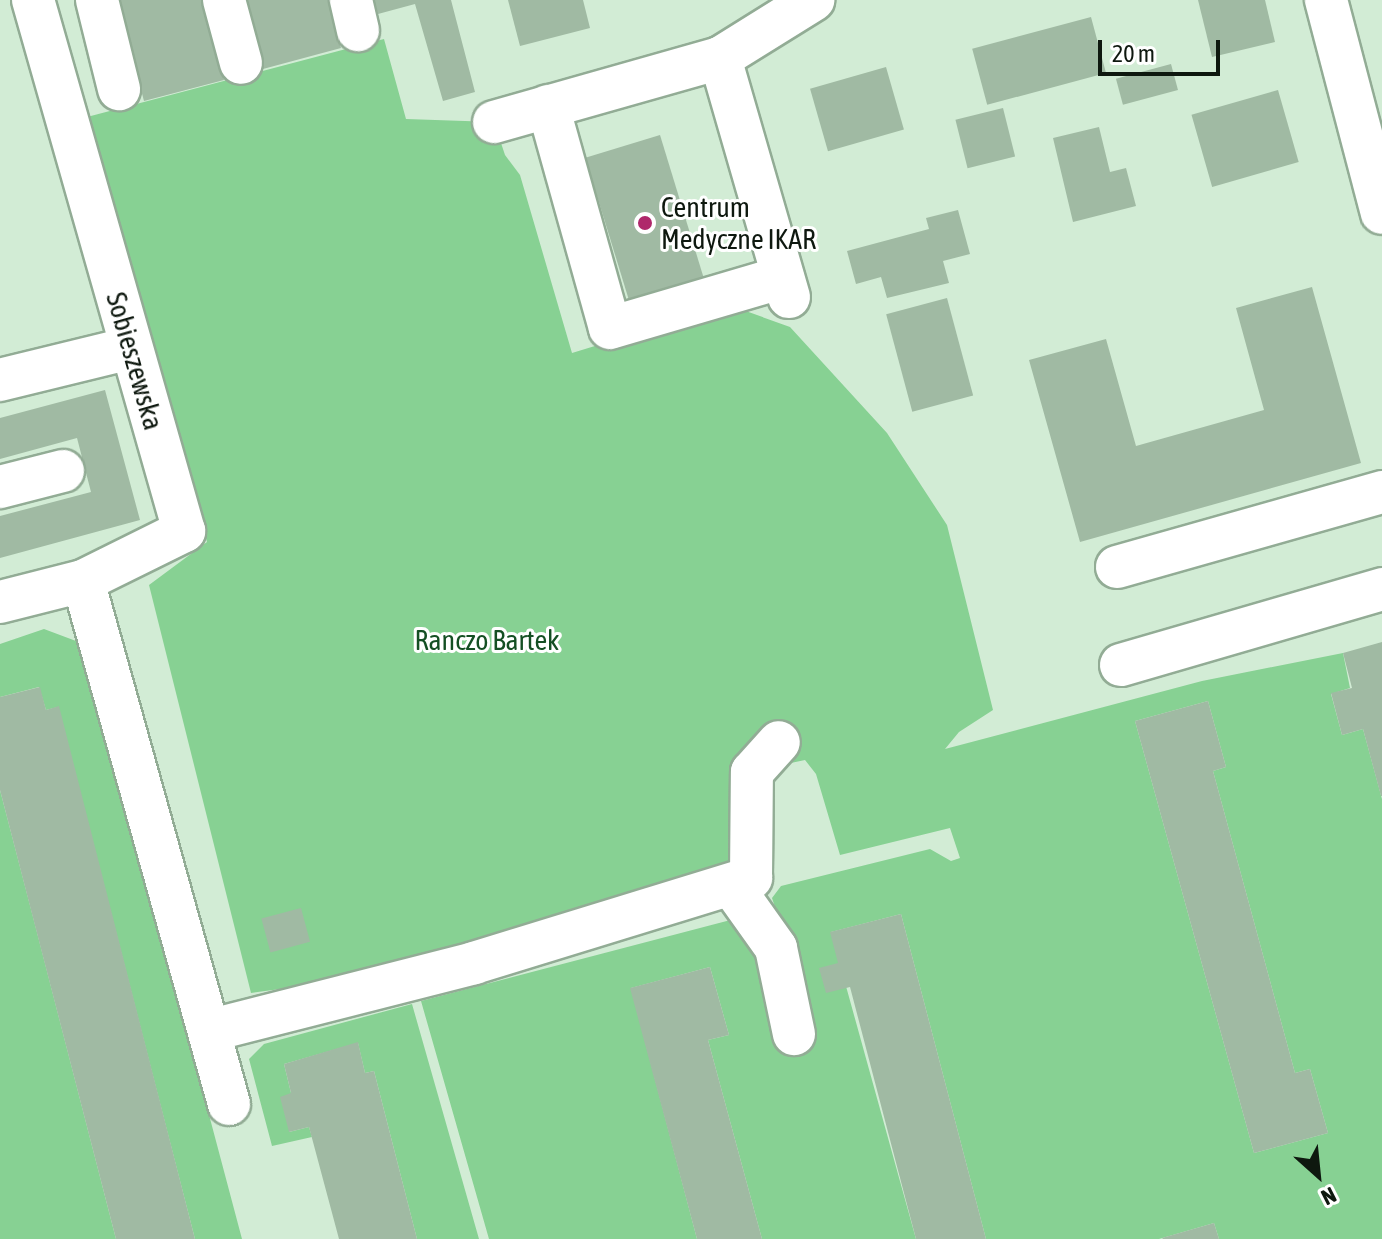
<!DOCTYPE html>
<style>
body{margin:0}
#map{position:relative;width:1382px;height:1239px;overflow:hidden;background:#d2ecd5;font-family:"Asap Condensed",sans-serif}
div>[style]{position:absolute}
.green>*{inset:0;background:#87d193}
.building>*{inset:0;background:#a0baa3;transform-origin:0 0}
.roads{filter:drop-shadow(2px 0 #92ac95) drop-shadow(-2px 0 #92ac95) drop-shadow(0 2px #92ac95) drop-shadow(0 -2px #92ac95)}
.minor>*{height:42px;margin:-21px;padding:0 21px;transform-origin:21px;border-radius:21px;background:#fff}
.dots>*{width:22px;height:22px;translate:-50% -50%;box-sizing:border-box;border:4px solid #fff;border-radius:50%}
span{translate:-50% -50%;white-space:nowrap;text-align:center;line-height:1.15;-webkit-text-stroke:6px #fff;paint-order:stroke}
.poi-label{font-size:28px;color:#0e180f}
.left{translate:0 -50%;text-align:left}
.street-label{font-size:28px;color:#0e180f}
.park-label{font-size:28px;color:#144f23}
.north{position:absolute;left:1278px;top:1135px;width:80px;height:80px;-webkit-text-stroke:6px #fff;paint-order:stroke;rotate:153deg;font-size:22px;font-weight:700;line-height:32px;text-align:center;color:#0e180f}
.north::after{content:'';display:block;margin:auto;width:28px;height:36px;background:#0e180f;clip-path:polygon(50% 0,100% 100%,50% 72%,0 100%)}
.scale{position:absolute;left:1098px;top:40px;width:122px;height:36px;box-sizing:border-box;border:4px solid #0e180f;border-top:0;padding-left:10px;font-size:24px;line-height:28px;white-space:nowrap;color:#0e180f;-webkit-text-stroke:6px #fff;paint-order:stroke}
</style>
<div id="map">
<div class="green">
<div style="clip-path:polygon(evenodd,384px 39px,406px 119px,494px 122px,505px 155px,520px 175px,572px 353px,729px 305px,790px 327px,887px 433px,947px 525px,993px 710px,959px 732px,945px 749px,1202px 681px,1343px 653px,1350px 688px,1331px 694px,1342px 735px,1363px 729px,1382px 799px,1382px 1239px,1219px 1239px,1214px 1223px,1159px 1239px,986px 1239px,901px 914px,831px 932px,916px 1239px,762px 1239px,708px 1040px,729px 1035px,710px 967px,631px 988px,697px 1239px,489px 1239px,421px 1001px,742px 917px,779px 1023px,787px 944px,772px 898px,781px 886px,930px 849px,951px 861px,960px 858px,950px 828px,840px 855px,816px 774px,805px 760px,753px 771px,751px 878px,474px 963px,251px 993px,149px 585px,207px 542px,87px 117px,384px 39px,1208px 701px,1226px 767px,1213px 771px,1295px 1073px,1310px 1069px,1328px 1133px,1254px 1153px,1135px 721px,1208px 701px)"></div>
<div style="clip-path:polygon(44px 629px,84px 644px,242px 1239px,195px 1239px,58px 707px,46px 710px,39px 687px,0 697px,0 644px)"></div>
<div style="clip-path:polygon(0 790px,33px 917px,116px 1239px,0 1239px)"></div>
<div style="clip-path:polygon(412px 1004px,479px 1239px,417px 1239px,374px 1071px,365px 1073px,358px 1043px,284px 1064px,291px 1093px,289px 1132px,309px 1127px,312px 1137px,272px 1146px,249px 1059px,264px 1044px)"></div>
</div>
<div class="building">
<div style="clip-path:polygon(117px 0,202px 0,224px 80px,144px 101px)"></div>
<div style="clip-path:polygon(244px 0,328px 0,341px 48px,263px 69px)"></div>
<div style="clip-path:polygon(374px 0,451px 0,475px 92px,443px 101px,415px 4px,378px 14px)"></div>
<div style="clip-path:polygon(508px 0,583px 0,590px 28px,520px 46px)"></div>
<div style="clip-path:polygon(1198px 0,1265px 0,1275px 42px,1212px 57px)"></div>
<div style="left:1091px;top:17px;width:58px;height:123px;rotate:75deg"></div>
<div style="left:1171px;top:64px;width:27px;height:57px;rotate:75deg"></div>
<div style="left:886px;top:67px;width:65px;height:79px;rotate:74deg"></div>
<div style="left:1278px;top:90px;width:75px;height:90px;rotate:74deg"></div>
<div style="left:1003px;top:108px;width:50px;height:49px;rotate:76deg"></div>
<div style="clip-path:polygon(1099px 127px,1110px 172px,1126px 168px,1136px 206px,1073px 222px,1053px 138px)"></div>
<div style="left:660px;top:135px;width:161px;height:78px;rotate:73deg"></div>
<div style="clip-path:polygon(958px 210px,970px 254px,943px 261px,949px 283px,887px 298px,881px 277px,856px 284px,847px 251px,929px 229px,926px 218px)"></div>
<div style="clip-path:polygon(1312px 287px,1361px 463px,1080px 542px,1029px 360px,1106px 339px,1136px 446px,1264px 410px,1236px 308px)"></div>
<div style="left:947px;top:298px;width:101px;height:63px;rotate:75deg"></div>
<div style="clip-path:polygon(105px 390px,140px 520px,0 558px,0 516px,91px 492px,77px 438px,0 459px,0 418px)"></div>
<div style="clip-path:polygon(1382px 642px,1382px 796px,1381px 796px,1363px 729px,1342px 735px,1331px 693px,1352px 688px,1343px 653px)"></div>
<div style="clip-path:polygon(40px 687px,46px 710px,59px 706px,195px 1239px,116px 1239px,0 790px,0 697px)"></div>
<div style="clip-path:polygon(1208px 701px,1226px 767px,1213px 771px,1295px 1073px,1310px 1069px,1328px 1133px,1254px 1153px,1135px 721px)"></div>
<div style="left:301px;top:908px;width:35px;height:41px;rotate:75deg"></div>
<div style="clip-path:polygon(901px 914px,986px 1239px,916px 1239px,850px 987px,826px 993px,819px 968px,838px 963px,830px 932px)"></div>
<div style="clip-path:polygon(710px 967px,729px 1035px,708px 1040px,762px 1239px,697px 1239px,630px 988px)"></div>
<div style="clip-path:polygon(358px 1042px,365px 1073px,374px 1071px,417px 1239px,339px 1239px,309px 1127px,289px 1132px,280px 1097px,291px 1093px,284px 1064px)"></div>
<div style="clip-path:polygon(1214px 1223px,1219px 1239px,1163px 1239px,1162px 1238px)"></div>
</div>
<div class="roads">
<div class="minor">
<div style="left:97px;top:0;width:92px;rotate:76.1deg"></div>
<div style="left:224px;top:0;width:65px;rotate:74.9deg"></div>
<div style="left:351px;top:0;width:31px;rotate:77deg"></div>
<div style="left:1326px;top:0;width:220px;rotate:75.3deg"></div>
<div style="left:548px;top:106px;width:230px;rotate:74.4deg"></div>
<div style="left:610px;top:328px;width:180px;rotate:-16.4deg"></div>
<div style="left:494px;top:122px;width:235px;rotate:-15.8deg"></div>
<div style="left:789px;top:297px;width:249px;rotate:-106.1deg"></div>
<div style="left:720px;top:58px;width:110px;rotate:-31.9deg"></div>
<div style="left:0;top:380px;width:134px;rotate:-13.8deg"></div>
<div style="left:0;top:487px;width:65px;rotate:-14.3deg"></div>
<div style="left:1117px;top:567px;width:275px;rotate:-15.8deg"></div>
<div style="left:83px;top:581px;width:543px;rotate:74.4deg"></div>
<div style="left:0;top:602px;width:86px;rotate:-14.2deg"></div>
<div style="left:83px;top:581px;width:113px;rotate:-26.3deg"></div>
<div style="left:184px;top:531px;width:552px;rotate:-105.87deg"></div>
<div style="left:1121px;top:665px;width:272px;rotate:-16.2deg"></div>
<div style="left:732px;top:886px;width:76px;rotate:54.6deg"></div>
<div style="left:776px;top:948px;width:88px;rotate:78.2deg"></div>
<div style="left:212px;top:1030px;width:270px;rotate:-14.3deg"></div>
<div style="left:474px;top:963px;width:290px;rotate:-17.1deg"></div>
<div style="left:751px;top:878px;width:106px;rotate:-89.5deg"></div>
<div style="left:752px;top:772px;width:40px;rotate:-48deg"></div>
</div>
</div>
<div class="dots">
<div style="left:645px;top:223px;background:#af286b"></div>
</div>
<div class="poi-label">
<span class="left" style="left:661px;top:223px">Centrum<br>Medyczne IKAR</span>
</div>
<div class="street-label">
<span style="left:135px;top:361px;rotate:74deg">Sobieszewska</span>
</div>
<div class="park-label">
<span style="left:487px;top:640px">Ranczo Bartek</span>
</div>
<div class="north">N</div>
<div class="scale">20 m</div>
</div>
